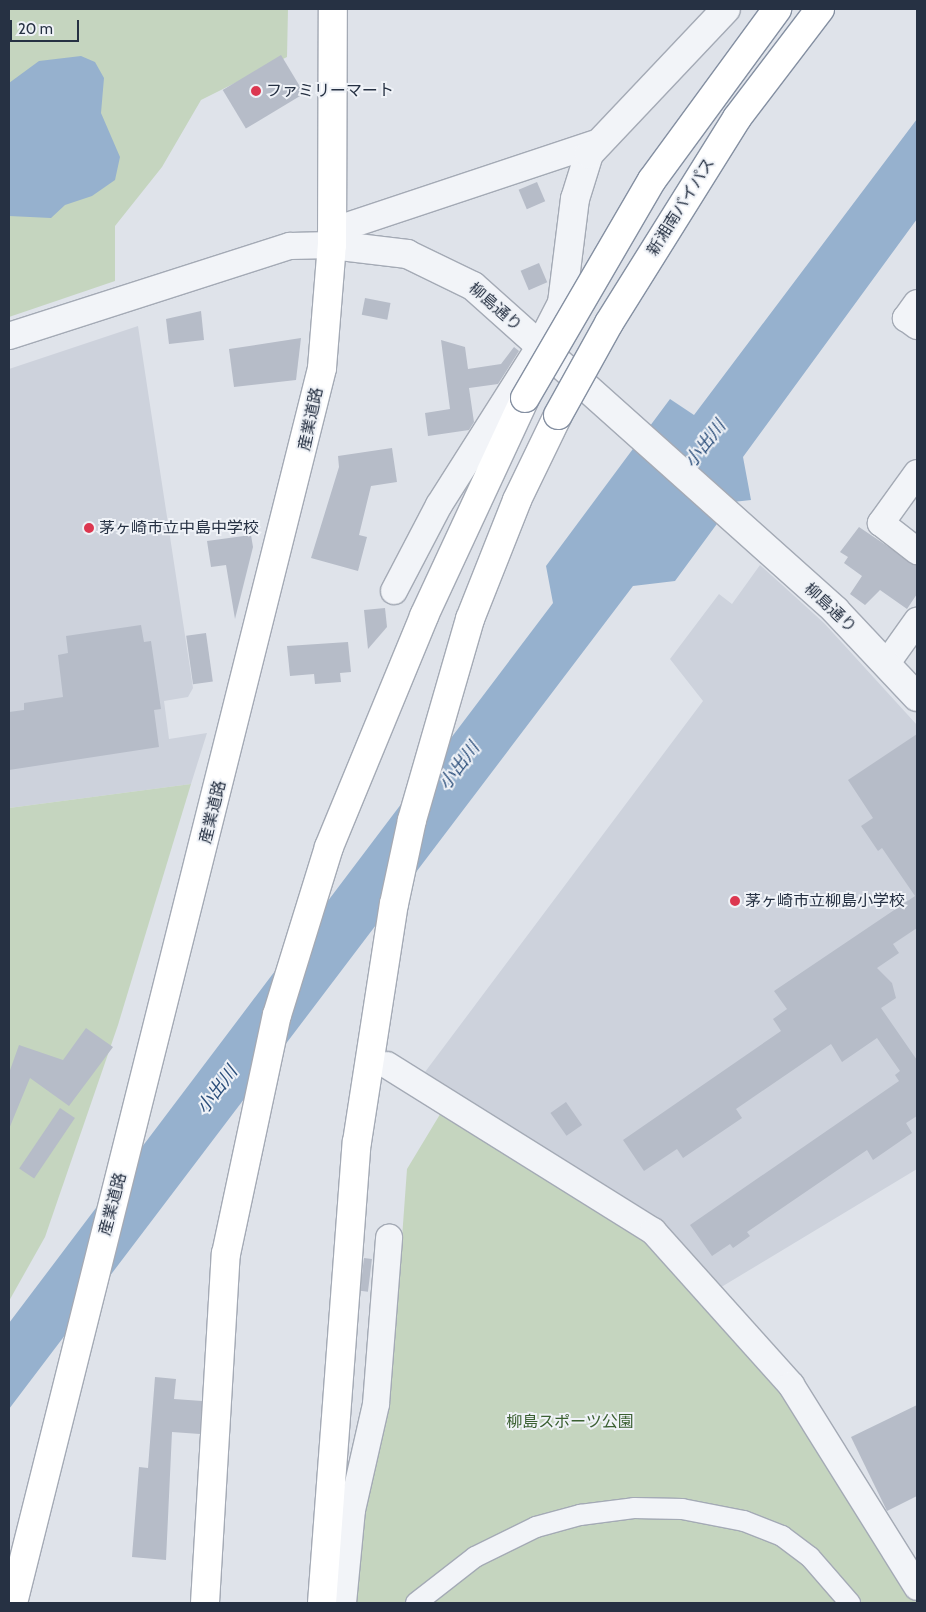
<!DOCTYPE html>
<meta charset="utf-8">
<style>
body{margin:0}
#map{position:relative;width:926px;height:1612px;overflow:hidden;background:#dfe3ea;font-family:Cabin,"Noto Sans JP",sans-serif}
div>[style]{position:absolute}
.built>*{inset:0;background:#cdd2dc}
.green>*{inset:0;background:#c5d5bf}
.water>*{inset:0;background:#96b1ce}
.building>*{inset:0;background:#b6bcc8;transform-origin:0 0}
.roads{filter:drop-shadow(1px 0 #a4aab5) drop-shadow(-1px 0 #a4aab5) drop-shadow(0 1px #a4aab5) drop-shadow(0 -1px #a4aab5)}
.pedestrian>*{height:20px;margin:-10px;padding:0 10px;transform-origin:10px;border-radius:10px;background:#f2f4f8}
.minor>*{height:26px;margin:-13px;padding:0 13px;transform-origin:13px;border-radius:13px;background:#f2f4f8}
.tertiary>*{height:28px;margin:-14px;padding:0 14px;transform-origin:14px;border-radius:14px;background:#f2f4f8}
.primary>*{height:28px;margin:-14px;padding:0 14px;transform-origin:14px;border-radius:14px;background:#fff}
.motorway>*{height:28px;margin:-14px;padding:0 14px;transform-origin:14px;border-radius:14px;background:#fff}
.bridges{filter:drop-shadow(1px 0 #8590a2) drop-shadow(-1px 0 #8590a2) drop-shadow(0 1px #8590a2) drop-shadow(0 -1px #8590a2)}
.motorway-bridge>*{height:28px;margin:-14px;padding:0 14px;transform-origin:14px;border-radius:14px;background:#fff}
.dots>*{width:14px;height:14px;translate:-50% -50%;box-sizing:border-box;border:2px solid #eff2f7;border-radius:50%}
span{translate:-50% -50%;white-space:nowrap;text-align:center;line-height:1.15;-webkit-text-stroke:4px #eff2f7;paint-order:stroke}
.poi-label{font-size:16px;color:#263143}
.left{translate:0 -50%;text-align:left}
.street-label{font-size:16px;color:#263143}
.park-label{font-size:16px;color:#3b6032}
.water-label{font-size:18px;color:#2c4f7b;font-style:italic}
.frame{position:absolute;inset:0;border:10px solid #263143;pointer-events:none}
.scale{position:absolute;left:10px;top:20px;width:69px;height:22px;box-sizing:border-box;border:2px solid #263143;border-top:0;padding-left:6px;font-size:15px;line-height:18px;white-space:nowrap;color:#263143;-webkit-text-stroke:4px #eff2f7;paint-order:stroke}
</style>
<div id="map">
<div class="built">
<div style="clip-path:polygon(138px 326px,193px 688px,188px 697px,164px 701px,169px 739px,207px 733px,191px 784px,9px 808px,9px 369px)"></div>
<div style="clip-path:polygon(760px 565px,824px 623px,917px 725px,917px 1169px,718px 1289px,422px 1076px,703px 701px,670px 659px,719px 594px,732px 604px)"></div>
</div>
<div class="green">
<div style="clip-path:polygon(9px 9px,288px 9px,287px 57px,201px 100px,162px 167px,115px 226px,115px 281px,9px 317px)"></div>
<div style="clip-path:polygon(191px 784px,118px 1025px,45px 1237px,9px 1301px,9px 808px)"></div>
<div style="clip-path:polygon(442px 1111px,646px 1235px,784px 1392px,917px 1603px,353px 1603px,364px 1514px,390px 1403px,407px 1169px)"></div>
</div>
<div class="water">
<div style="clip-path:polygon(81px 56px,95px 62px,104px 78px,101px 113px,120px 157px,115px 180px,92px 196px,65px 205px,51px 218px,9px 216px,9px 83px,39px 61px)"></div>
<div style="clip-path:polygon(917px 119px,917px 219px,743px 457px,751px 500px,733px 502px,675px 581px,633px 586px,9px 1409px,9px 1323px,553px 603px,546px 566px,670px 399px,694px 415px)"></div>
</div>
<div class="building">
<div style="left:281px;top:55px;width:45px;height:68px;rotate:59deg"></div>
<div style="left:537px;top:182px;width:21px;height:20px;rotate:67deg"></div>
<div style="left:539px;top:263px;width:21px;height:20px;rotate:67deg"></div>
<div style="left:365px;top:298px;width:26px;height:17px;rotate:11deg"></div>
<div style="clip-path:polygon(201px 311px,204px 340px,169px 344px,166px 319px)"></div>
<div style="clip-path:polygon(301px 338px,296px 380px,234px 387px,229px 349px)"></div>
<div style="clip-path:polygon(441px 340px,465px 347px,468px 369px,501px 364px,514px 347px,519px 351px,498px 384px,469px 388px,474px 422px,469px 430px,428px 436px,425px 413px,450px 409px)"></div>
<div style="clip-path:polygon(392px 448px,397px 482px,371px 486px,359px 535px,367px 537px,358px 571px,311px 558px,339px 467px,338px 456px)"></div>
<div style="clip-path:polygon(859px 527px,917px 566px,917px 594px,907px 609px,880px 590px,865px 605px,850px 594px,862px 576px,844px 563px,848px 557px,840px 552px)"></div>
<div style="clip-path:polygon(251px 535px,253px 547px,235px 619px,226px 565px,211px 567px,207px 541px)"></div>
<div style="clip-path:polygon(385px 608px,387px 627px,368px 649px,364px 610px)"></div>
<div style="clip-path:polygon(141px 625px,144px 642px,151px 641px,161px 709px,154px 710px,159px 747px,9px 770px,9px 712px,24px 710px,24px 703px,63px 697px,58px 655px,68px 653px,66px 636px)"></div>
<div style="left:206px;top:633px;width:49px;height:20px;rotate:82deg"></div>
<div style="clip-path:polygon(348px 642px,351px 672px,340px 673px,341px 682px,315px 684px,314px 674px,290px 676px,287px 646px)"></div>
<div style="clip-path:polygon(917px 734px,917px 928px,893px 944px,899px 953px,877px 968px,892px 983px,896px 998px,881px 1008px,917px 1060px,917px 1116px,906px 1123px,912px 1133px,873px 1160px,867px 1150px,747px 1232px,750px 1236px,733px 1248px,730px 1244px,712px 1256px,690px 1225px,899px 1081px,895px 1075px,900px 1071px,877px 1038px,842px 1062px,831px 1044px,736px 1109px,742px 1118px,683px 1158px,677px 1149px,644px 1171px,623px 1140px,781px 1031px,773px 1019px,787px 1009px,774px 991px,915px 896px,882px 848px,878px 851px,861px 826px,873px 818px,848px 780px)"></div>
<div style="clip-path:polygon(86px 1028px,113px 1047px,69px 1106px,30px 1078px,9px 1129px,9px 1073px,19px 1045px,63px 1060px)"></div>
<div style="left:566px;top:1102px;width:28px;height:19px;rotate:55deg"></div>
<div style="left:60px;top:1108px;width:18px;height:73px;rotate:34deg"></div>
<div style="left:364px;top:1258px;width:8px;height:33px;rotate:7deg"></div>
<div style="clip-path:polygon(155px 1377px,176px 1379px,174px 1399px,202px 1401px,200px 1434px,172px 1432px,166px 1560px,132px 1557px,139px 1467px,148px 1468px)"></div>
<div style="clip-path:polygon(917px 1405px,917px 1496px,887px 1511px,851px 1437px)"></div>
</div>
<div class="roads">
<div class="pedestrian">
<div style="left:416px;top:1603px;width:75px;rotate:-37.9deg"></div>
<div style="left:475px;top:1557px;width:68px;rotate:-26.2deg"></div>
<div style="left:536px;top:1527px;width:46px;rotate:-15.3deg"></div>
<div style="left:580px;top:1515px;width:54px;rotate:-7.4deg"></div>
<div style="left:634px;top:1508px;width:48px;rotate:1.2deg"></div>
<div style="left:682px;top:1509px;width:63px;rotate:11deg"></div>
<div style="left:744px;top:1521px;width:41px;rotate:21.5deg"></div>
<div style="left:782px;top:1536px;width:35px;rotate:37deg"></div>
<div style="left:810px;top:1557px;width:61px;rotate:49deg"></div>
</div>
<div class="minor">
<div style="left:332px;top:231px;width:281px;rotate:-18.4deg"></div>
<div style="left:917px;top:303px;width:19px;rotate:126deg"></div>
<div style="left:906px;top:318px;width:14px;rotate:36deg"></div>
<div style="left:9px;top:336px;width:295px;rotate:-17.8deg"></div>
<div style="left:290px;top:246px;width:42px;rotate:-1.4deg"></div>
<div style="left:917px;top:473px;width:62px;rotate:125.8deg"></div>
<div style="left:881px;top:523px;width:46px;rotate:37.9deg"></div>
<div style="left:394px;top:591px;width:97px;rotate:-62.4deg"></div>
<div style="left:439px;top:505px;width:188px;rotate:-57.6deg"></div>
<div style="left:887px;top:663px;width:52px;rotate:-54.5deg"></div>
<div style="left:387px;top:1065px;width:314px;rotate:32deg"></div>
<div style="left:653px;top:1231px;width:207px;rotate:48.1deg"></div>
<div style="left:791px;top:1385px;width:238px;rotate:58deg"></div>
<div style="left:343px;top:1603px;width:93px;rotate:-84.5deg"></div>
<div style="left:352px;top:1510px;width:109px;rotate:-77.2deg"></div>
<div style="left:376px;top:1404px;width:167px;rotate:-85.5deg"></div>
</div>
<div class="tertiary">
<div style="left:332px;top:245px;width:76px;rotate:6.8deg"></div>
<div style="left:407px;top:254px;width:73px;rotate:25.9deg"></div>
<div style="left:473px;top:286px;width:487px;rotate:41.8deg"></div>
<div style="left:836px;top:611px;width:118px;rotate:46.7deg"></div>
<div style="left:541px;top:344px;width:46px;rotate:-62.9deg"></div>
<div style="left:562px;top:303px;width:105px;rotate:-82.9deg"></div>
<div style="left:575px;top:199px;width:47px;rotate:-72.7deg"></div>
<div style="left:589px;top:154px;width:199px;rotate:-46.6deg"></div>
</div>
<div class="primary">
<div style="left:13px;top:1603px;width:1273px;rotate:-75.95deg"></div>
<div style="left:322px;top:368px;width:123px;rotate:-85.4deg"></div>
<div style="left:332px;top:245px;width:236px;rotate:-89.8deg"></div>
</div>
<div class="motorway">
<div style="left:205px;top:1603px;width:350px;rotate:-86.6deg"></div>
<div style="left:226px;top:1254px;width:244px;rotate:-78deg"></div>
<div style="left:277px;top:1015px;width:176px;rotate:-72.8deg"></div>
<div style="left:329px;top:847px;width:250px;rotate:-67.6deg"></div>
<div style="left:424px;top:616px;width:240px;rotate:-65.1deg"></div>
<div style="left:322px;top:1603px;width:462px;rotate:-85.7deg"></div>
<div style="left:357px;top:1142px;width:241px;rotate:-81.2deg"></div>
<div style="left:394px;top:904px;width:86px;rotate:-77.9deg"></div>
<div style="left:412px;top:820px;width:209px;rotate:-73.9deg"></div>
<div style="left:470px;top:619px;width:128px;rotate:-68.4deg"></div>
<div style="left:517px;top:500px;width:94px;rotate:-64.2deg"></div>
</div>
</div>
<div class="bridges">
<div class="motorway-bridge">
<div style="left:525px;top:398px;width:252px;rotate:-59.8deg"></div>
<div style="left:652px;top:180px;width:212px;rotate:-53.8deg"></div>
<div style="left:558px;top:415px;width:105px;rotate:-61deg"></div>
<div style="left:609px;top:323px;width:242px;rotate:-58deg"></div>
<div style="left:737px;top:118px;width:137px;rotate:-52.7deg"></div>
</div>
</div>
<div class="dots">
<div style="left:256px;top:91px;background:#dc3750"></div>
<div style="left:89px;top:528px;background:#dc3750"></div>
<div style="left:735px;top:901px;background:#dc3750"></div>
</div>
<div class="poi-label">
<span class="left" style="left:266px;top:91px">ファミリーマート</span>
<span class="left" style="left:99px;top:528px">茅ヶ崎市立中島中学校</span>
<span class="left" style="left:745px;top:901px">茅ヶ崎市立柳島小学校</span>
</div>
<div class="street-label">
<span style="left:681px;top:207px;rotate:-58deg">新湘南バイパス</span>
<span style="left:495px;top:307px;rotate:41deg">柳島通り</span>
<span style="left:311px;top:419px;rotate:-78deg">産業道路</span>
<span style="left:830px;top:608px;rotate:43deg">柳島通り</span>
<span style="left:213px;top:812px;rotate:-76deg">産業道路</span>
<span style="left:113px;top:1204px;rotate:-75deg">産業道路</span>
</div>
<div class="park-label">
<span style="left:570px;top:1422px">柳島スポーツ公園</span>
</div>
<div class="water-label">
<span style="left:705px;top:444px;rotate:-52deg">小出川</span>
<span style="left:459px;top:766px;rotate:-53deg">小出川</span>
<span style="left:217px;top:1090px;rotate:-53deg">小出川</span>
</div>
<div class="frame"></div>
<div class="scale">20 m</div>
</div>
